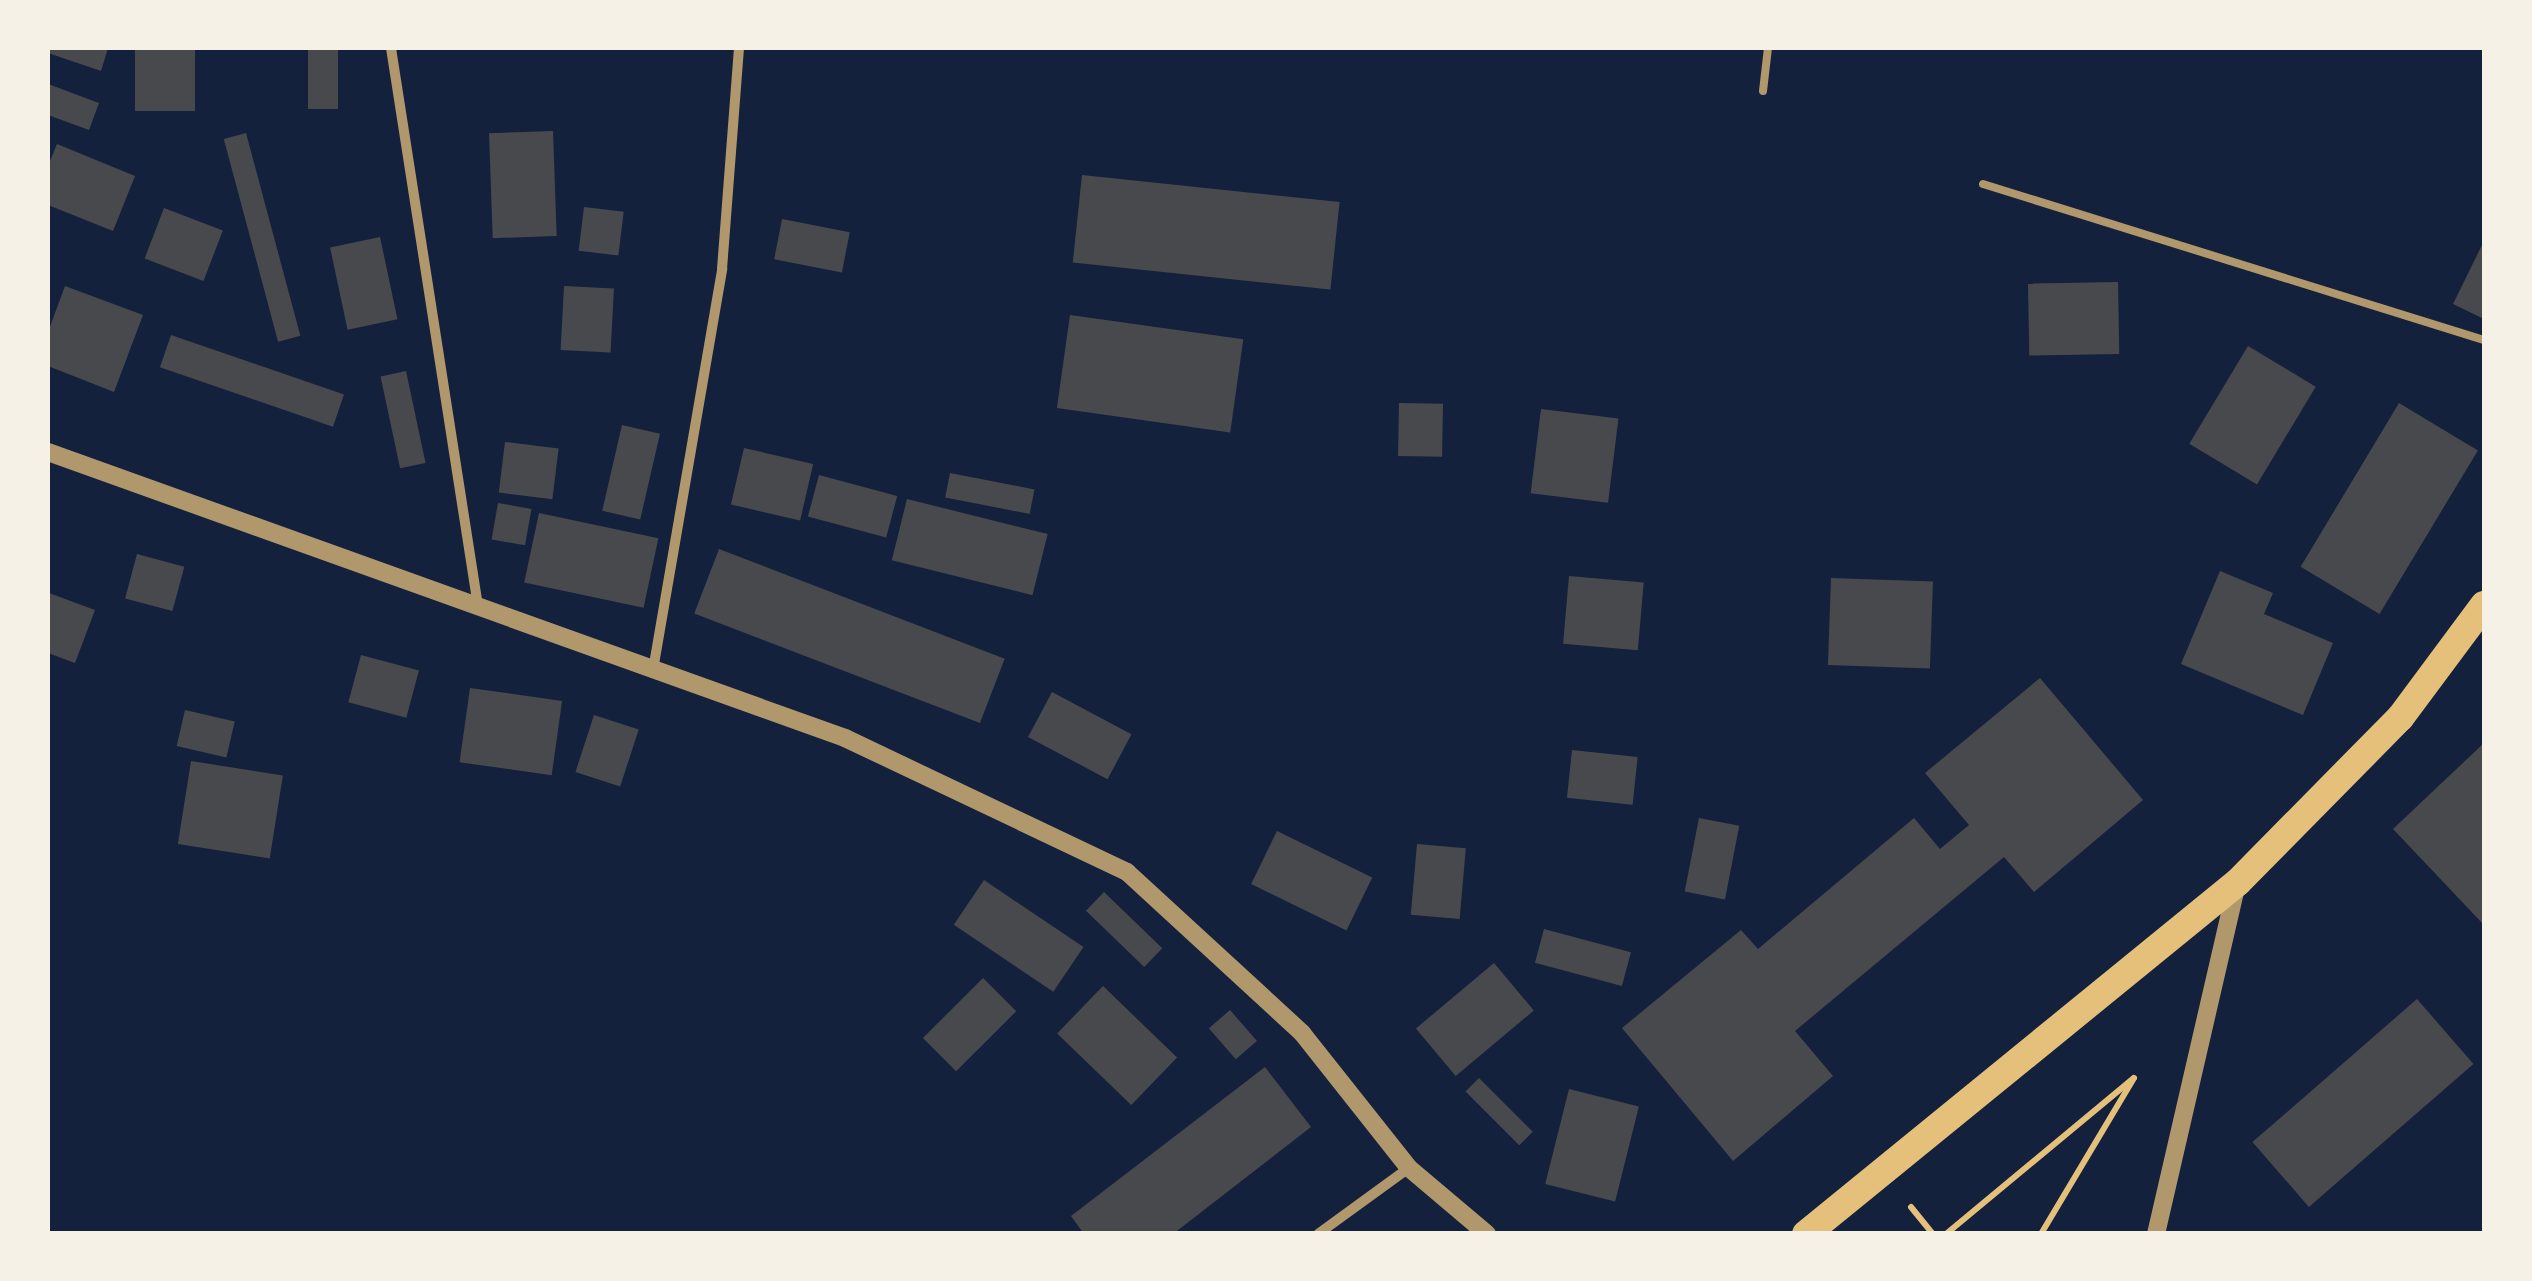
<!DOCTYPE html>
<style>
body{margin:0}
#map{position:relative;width:2532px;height:1281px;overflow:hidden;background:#14213d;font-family:"DM Sans",sans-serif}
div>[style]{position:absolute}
.building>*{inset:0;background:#48494c;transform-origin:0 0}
.path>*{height:6px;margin:-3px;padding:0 3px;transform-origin:3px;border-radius:3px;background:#e5c07b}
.service>*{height:8px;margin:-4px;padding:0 4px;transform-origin:4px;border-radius:4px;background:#b1986c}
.minor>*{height:10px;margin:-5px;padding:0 5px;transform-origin:5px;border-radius:5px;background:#b1986c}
.tertiary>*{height:18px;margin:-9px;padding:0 9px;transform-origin:9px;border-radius:9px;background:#b1986c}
.trunk>*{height:28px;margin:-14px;padding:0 14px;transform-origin:14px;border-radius:14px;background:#e5c07b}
span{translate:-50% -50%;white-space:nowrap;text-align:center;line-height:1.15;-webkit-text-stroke:8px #f6f1e7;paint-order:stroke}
.frame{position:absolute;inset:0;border:50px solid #f6f1e7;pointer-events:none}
</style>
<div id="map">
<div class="building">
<div style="clip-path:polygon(48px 48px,108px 48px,101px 71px,48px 53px)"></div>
<div style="left:135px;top:48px;width:60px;height:63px"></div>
<div style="left:308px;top:48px;width:30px;height:61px"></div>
<div style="clip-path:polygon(48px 84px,99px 103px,89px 130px,48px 115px)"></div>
<div style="left:553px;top:131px;width:105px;height:64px;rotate:88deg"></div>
<div style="left:246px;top:133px;width:210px;height:23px;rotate:75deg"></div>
<div style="clip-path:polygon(57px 144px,135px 176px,113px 231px,48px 205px,48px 166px)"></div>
<div style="left:1082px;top:175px;width:259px;height:88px;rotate:6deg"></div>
<div style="left:584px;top:207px;width:40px;height:44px;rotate:7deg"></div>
<div style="left:164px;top:208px;width:63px;height:54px;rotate:21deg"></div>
<div style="left:782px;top:219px;width:69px;height:41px;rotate:11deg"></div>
<div style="left:380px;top:237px;width:84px;height:51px;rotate:78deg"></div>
<div style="clip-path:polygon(2484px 241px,2484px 319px,2453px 304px)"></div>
<div style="left:2118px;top:282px;width:72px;height:90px;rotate:89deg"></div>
<div style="clip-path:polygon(65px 286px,143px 315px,114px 392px,48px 366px,48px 332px)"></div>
<div style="left:564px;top:286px;width:50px;height:64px;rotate:3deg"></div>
<div style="left:1070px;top:315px;width:175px;height:94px;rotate:8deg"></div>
<div style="left:171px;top:335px;width:183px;height:34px;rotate:19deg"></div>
<div style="left:2248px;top:346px;width:79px;height:114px;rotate:31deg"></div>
<div style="left:406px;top:371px;width:94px;height:26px;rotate:78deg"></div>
<div style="left:1399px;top:403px;width:44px;height:53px;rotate:1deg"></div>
<div style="left:2399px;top:403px;width:92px;height:191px;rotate:31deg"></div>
<div style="left:1541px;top:409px;width:78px;height:85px;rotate:7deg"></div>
<div style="left:622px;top:425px;width:39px;height:88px;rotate:13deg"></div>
<div style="left:505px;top:442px;width:54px;height:51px;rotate:7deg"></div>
<div style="left:744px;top:448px;width:71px;height:58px;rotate:13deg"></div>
<div style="left:950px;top:473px;width:86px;height:25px;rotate:11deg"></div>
<div style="left:819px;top:475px;width:81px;height:43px;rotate:15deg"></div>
<div style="left:907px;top:499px;width:145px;height:63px;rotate:14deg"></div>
<div style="left:498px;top:503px;width:34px;height:37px;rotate:10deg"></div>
<div style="left:539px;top:513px;width:122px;height:71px;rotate:12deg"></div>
<div style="left:719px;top:549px;width:306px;height:69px;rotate:21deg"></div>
<div style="left:137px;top:554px;width:49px;height:46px;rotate:15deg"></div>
<div style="clip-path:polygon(2220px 571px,2273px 593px,2264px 614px,2333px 643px,2303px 715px,2181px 664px)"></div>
<div style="left:1569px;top:576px;width:75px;height:68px;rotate:5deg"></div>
<div style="left:1831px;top:578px;width:102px;height:87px;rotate:2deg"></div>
<div style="clip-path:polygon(49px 593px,95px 610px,75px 663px,48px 653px)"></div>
<div style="left:361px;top:655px;width:60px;height:49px;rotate:15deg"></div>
<div style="clip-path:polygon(2040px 678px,2143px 800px,2034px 892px,2004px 857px,1795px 1031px,1833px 1076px,1733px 1161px,1622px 1028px,1741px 930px,1758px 949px,1914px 818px,1940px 849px,1969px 825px,1925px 773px)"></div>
<div style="left:470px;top:688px;width:93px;height:75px;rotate:8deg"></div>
<div style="left:1052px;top:692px;width:90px;height:51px;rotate:28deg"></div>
<div style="left:185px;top:710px;width:51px;height:37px;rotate:13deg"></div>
<div style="left:594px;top:715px;width:47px;height:60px;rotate:18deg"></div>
<div style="clip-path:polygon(2484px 743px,2484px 925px,2393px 829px)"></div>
<div style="left:1572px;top:750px;width:66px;height:48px;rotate:6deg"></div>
<div style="left:191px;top:761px;width:93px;height:84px;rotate:9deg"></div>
<div style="left:1699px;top:818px;width:41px;height:75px;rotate:11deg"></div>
<div style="left:1277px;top:831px;width:106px;height:59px;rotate:26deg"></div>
<div style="left:1417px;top:844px;width:49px;height:71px;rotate:5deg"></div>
<div style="left:984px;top:880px;width:120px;height:54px;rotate:34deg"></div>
<div style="left:1104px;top:892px;width:81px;height:26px;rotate:44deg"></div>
<div style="left:1544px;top:929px;width:90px;height:35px;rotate:15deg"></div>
<div style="left:1494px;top:963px;width:62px;height:102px;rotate:50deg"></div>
<div style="left:983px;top:978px;width:47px;height:85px;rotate:45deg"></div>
<div style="left:1103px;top:986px;width:103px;height:66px;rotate:44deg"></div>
<div style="left:2417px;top:999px;width:86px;height:218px;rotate:49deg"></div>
<div style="left:1230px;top:1010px;width:41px;height:28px;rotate:49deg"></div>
<div style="clip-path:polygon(1265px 1067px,1311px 1127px,1173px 1234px,1084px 1234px,1071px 1216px)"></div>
<div style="left:1479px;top:1078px;width:76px;height:19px;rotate:45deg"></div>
<div style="left:1569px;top:1089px;width:72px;height:98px;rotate:14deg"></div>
</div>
<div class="path">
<div style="left:1911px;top:1207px;width:35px;rotate:51deg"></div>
<div style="left:1946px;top:1234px;width:244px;rotate:-39.7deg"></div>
<div style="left:2134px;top:1078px;width:182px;rotate:120.8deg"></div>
</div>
<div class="service">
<div style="left:1763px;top:91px;width:43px;rotate:-83.4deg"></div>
<div style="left:1983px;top:184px;width:525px;rotate:17.3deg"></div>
</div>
<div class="minor">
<div style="left:391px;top:48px;width:565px;rotate:81.14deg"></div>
<div style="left:653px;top:670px;width:407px;rotate:-80.2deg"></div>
<div style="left:722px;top:269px;width:222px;rotate:-85.6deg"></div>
<div style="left:1318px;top:1234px;width:112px;rotate:-36deg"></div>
</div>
<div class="tertiary">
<div style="left:48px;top:452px;width:847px;rotate:19.74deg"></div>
<div style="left:845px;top:738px;width:312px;rotate:25.4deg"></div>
<div style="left:1127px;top:872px;width:238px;rotate:42.6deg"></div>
<div style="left:1302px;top:1033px;width:172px;rotate:51.6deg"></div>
<div style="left:1409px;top:1168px;width:102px;rotate:40.2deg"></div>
<div style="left:2156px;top:1234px;width:360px;rotate:-77deg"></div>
</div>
<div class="trunk">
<div style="left:1806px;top:1234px;width:557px;rotate:-39.17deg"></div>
<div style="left:2238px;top:882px;width:231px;rotate:-45.4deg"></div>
<div style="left:2400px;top:718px;width:141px;rotate:-53.4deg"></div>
</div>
<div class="frame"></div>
</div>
